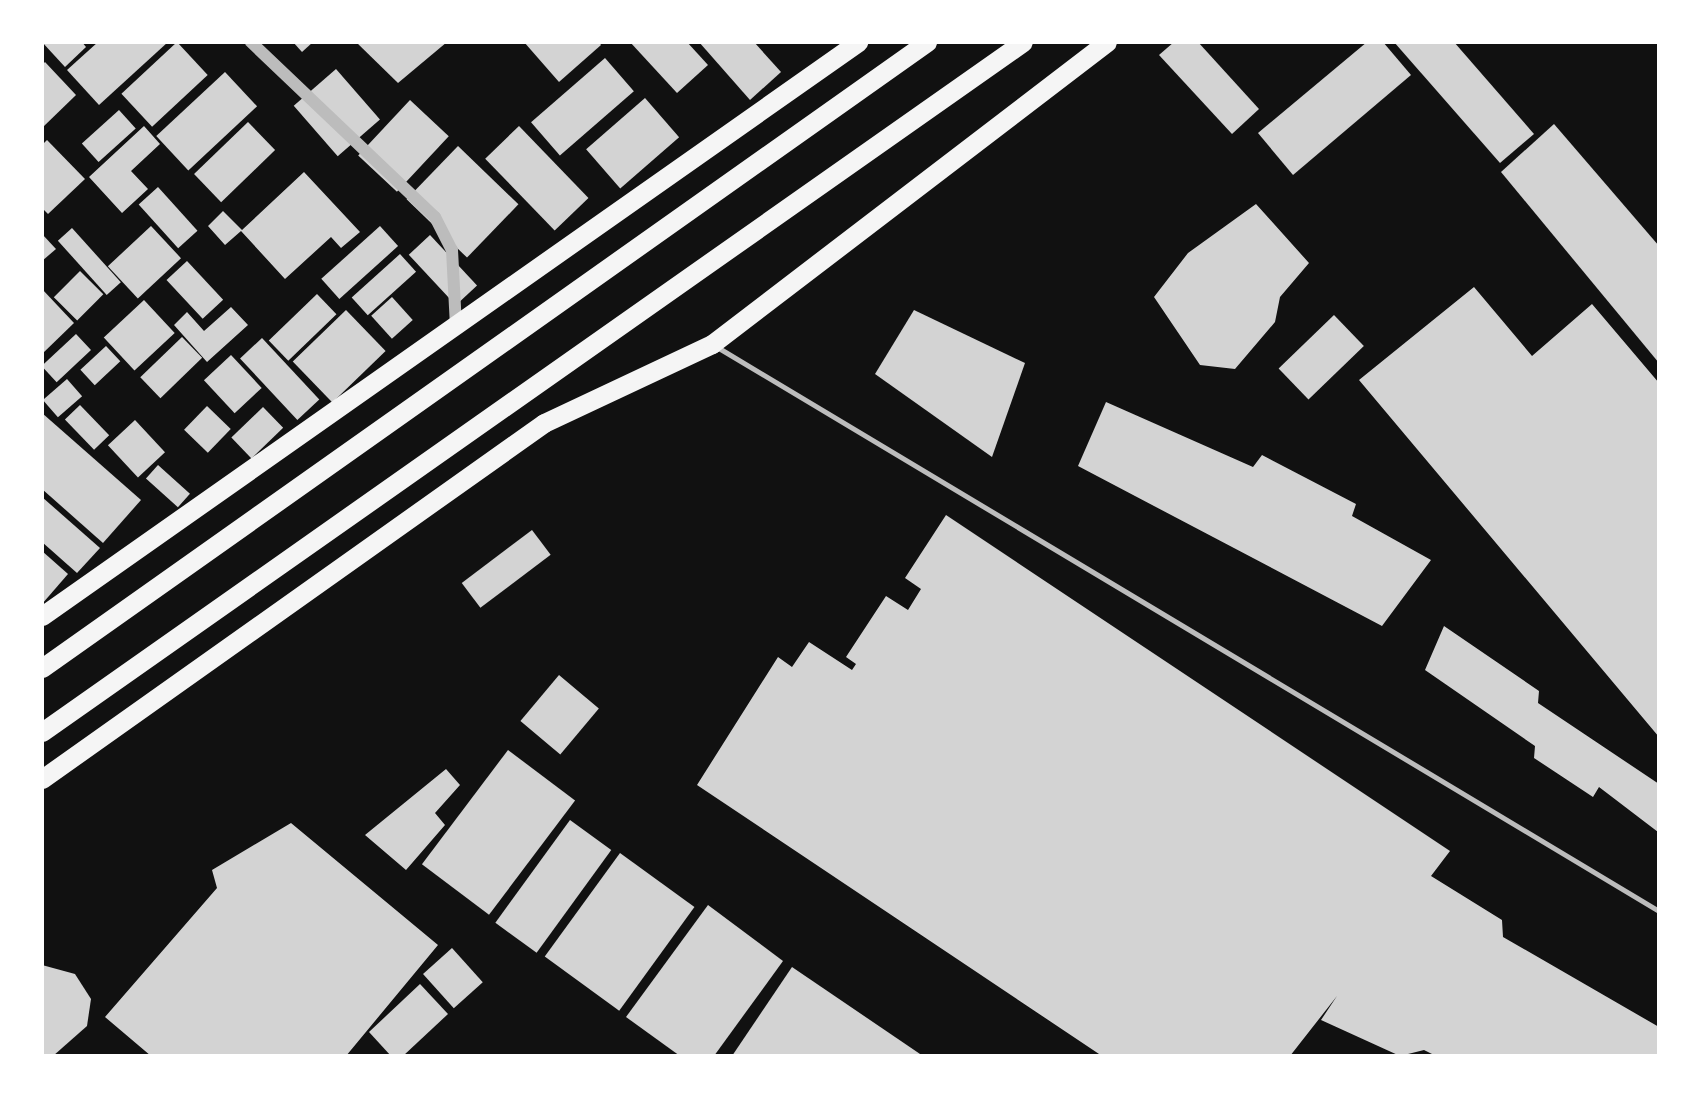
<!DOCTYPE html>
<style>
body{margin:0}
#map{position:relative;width:1701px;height:1098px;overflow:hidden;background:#111;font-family:"Noto Sans",sans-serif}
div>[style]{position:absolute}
.building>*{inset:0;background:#d3d3d3;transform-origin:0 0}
.service>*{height:5px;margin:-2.5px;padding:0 2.5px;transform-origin:2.5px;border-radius:2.5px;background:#bcbcbc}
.tertiary>*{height:12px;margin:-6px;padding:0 6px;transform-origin:6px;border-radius:6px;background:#bcbcbc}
.trunk>*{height:19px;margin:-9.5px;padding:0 9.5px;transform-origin:9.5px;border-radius:9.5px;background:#f5f5f5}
span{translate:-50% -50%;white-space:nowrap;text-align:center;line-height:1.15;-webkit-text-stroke:5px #fff;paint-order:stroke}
.frame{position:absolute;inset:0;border:44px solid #fff;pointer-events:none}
</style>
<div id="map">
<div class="building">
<div style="clip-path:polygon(42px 42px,82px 42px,86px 47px,65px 67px)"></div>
<div style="clip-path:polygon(98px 42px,168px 42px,99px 105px,67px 70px)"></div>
<div style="left:177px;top:42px;width:45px;height:76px;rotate:47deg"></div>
<div style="clip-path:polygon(293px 42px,313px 42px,302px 52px)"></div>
<div style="clip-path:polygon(356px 42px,447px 42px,398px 83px)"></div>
<div style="clip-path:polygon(524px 42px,599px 42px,601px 45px,559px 82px)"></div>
<div style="clip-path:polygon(630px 42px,687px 42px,708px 65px,677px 93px)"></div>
<div style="clip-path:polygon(699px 42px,754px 42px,781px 72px,750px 100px)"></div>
<div style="clip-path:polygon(1174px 42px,1198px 42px,1259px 109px,1232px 134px,1159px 55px)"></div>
<div style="clip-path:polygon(1367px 42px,1383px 42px,1411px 75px,1293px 175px,1258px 133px)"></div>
<div style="clip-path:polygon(1394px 42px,1454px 42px,1534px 134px,1500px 163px)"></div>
<div style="left:605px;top:58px;width:44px;height:98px;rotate:49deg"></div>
<div style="clip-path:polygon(45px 62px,76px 95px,42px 128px,42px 65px)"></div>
<div style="left:336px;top:69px;width:67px;height:56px;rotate:49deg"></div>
<div style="left:225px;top:72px;width:47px;height:94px;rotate:47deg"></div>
<div style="left:645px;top:98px;width:52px;height:78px;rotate:49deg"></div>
<div style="left:410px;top:100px;width:53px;height:76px;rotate:43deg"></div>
<div style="left:119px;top:110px;width:25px;height:50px;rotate:48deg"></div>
<div style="left:248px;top:122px;width:39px;height:75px;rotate:46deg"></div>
<div style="clip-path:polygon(1554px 124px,1659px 246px,1659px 363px,1501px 172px)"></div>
<div style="clip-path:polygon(144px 126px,160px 144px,131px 171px,148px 189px,122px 213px,89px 177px)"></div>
<div style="left:519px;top:126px;width:100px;height:47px;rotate:46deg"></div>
<div style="clip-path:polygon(47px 140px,85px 179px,48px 214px,42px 208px,42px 145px)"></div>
<div style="left:458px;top:146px;width:84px;height:74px;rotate:44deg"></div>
<div style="clip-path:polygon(304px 172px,360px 232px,341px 248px,331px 237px,285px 279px,241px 231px,225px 245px,208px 226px,223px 211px,242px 230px)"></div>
<div style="left:158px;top:187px;width:59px;height:26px;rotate:48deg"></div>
<div style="clip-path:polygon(1256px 204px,1309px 263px,1280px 297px,1275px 322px,1235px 369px,1200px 365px,1154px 297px,1188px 253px)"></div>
<div style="left:151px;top:226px;width:44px;height:59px;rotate:47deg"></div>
<div style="left:380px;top:226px;width:27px;height:79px;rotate:48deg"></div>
<div style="left:72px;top:228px;width:73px;height:19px;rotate:48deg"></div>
<div style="clip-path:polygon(42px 234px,56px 249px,42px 261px)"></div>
<div style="left:430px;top:235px;width:69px;height:29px;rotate:47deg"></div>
<div style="left:400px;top:254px;width:24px;height:65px;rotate:48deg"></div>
<div style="left:187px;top:261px;width:53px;height:28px;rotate:47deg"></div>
<div style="left:80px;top:271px;width:33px;height:37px;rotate:45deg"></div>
<div style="clip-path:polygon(1474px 287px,1532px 356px,1592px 304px,1659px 383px,1659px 737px,1359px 380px)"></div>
<div style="clip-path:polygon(42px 289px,74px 323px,42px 354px)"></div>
<div style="left:317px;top:294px;width:28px;height:67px;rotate:46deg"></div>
<div style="left:392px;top:297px;width:31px;height:28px;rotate:48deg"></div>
<div style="left:144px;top:300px;width:45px;height:55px;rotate:47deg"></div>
<div style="clip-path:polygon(231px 307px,248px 325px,207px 362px,174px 325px,187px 312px,204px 331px)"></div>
<div style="left:346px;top:310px;width:57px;height:74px;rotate:46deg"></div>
<div style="clip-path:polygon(914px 310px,1025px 363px,992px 457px,875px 374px)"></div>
<div style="left:1334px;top:315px;width:43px;height:77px;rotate:46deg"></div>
<div style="left:76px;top:334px;width:22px;height:47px;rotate:47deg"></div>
<div style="left:182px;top:337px;width:29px;height:58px;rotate:46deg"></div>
<div style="left:262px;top:338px;width:84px;height:30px;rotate:47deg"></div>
<div style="left:106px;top:346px;width:21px;height:35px;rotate:47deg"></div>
<div style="left:231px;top:355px;width:45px;height:37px;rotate:47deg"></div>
<div style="left:67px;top:379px;width:23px;height:32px;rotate:49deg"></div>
<div style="clip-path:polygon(1106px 402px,1253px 467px,1262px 455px,1356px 504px,1352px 516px,1431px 560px,1382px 626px,1078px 466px)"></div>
<div style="left:80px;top:405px;width:42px;height:21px;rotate:46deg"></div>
<div style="left:207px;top:406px;width:33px;height:33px;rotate:44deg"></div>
<div style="left:263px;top:407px;width:29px;height:44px;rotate:46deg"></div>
<div style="clip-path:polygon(42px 413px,141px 500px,103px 543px,42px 489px)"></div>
<div style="left:135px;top:420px;width:44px;height:37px;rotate:47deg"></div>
<div style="left:158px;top:465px;width:43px;height:18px;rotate:42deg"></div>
<div style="clip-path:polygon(42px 497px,100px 548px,77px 573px,42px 542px)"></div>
<div style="clip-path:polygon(946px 515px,1450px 851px,1431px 876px,1502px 920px,1503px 937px,1659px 1027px,1659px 1056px,1436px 1056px,1424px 1050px,1400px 1056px,1321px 1020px,1337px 996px,1290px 1056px,1102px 1056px,697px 785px,778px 657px,792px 667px,809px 642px,852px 670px,856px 664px,846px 657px,886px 596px,908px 610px,921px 589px,905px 578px)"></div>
<div style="left:532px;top:530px;width:31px;height:88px;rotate:53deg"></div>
<div style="clip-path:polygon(42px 551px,68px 574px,42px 604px)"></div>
<div style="clip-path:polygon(1444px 626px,1539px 691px,1538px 703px,1659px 784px,1658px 832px,1599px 787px,1593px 797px,1534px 758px,1535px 746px,1425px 670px)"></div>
<div style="left:559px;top:675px;width:52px;height:60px;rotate:40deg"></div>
<div style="left:508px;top:750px;width:84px;height:143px;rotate:37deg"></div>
<div style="clip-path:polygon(446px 769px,460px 785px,435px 813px,445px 825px,406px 870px,365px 835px)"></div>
<div style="left:570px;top:820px;width:51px;height:127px;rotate:36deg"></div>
<div style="clip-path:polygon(291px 823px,438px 945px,346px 1056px,151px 1056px,105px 1017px,217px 888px,212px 870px)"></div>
<div style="left:620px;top:853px;width:92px;height:128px;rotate:36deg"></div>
<div style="clip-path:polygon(708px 905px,783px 961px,714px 1056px,680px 1056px,626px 1017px)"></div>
<div style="left:452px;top:948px;width:46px;height:39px;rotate:48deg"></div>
<div style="clip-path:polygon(42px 965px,75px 974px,91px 999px,87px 1026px,53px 1056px,42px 1056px)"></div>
<div style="clip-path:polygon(792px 967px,923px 1056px,732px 1056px)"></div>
<div style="clip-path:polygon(420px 984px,448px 1014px,403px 1056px,391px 1056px,369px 1032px)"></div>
</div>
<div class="service">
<div style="left:717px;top:347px;width:1098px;rotate:30.91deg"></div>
</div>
<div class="tertiary">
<div style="left:251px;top:42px;width:254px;rotate:43.6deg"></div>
<div style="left:435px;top:217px;width:37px;rotate:63deg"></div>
<div style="left:452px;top:250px;width:76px;rotate:87deg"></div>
</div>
<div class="trunk">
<div style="left:42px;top:616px;width:998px;rotate:-35.12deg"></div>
<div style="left:42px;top:668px;width:1084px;rotate:-35.27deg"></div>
<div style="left:42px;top:732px;width:1199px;rotate:-35.12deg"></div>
<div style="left:42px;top:779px;width:615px;rotate:-35.34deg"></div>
<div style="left:544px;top:423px;width:186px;rotate:-25.2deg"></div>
<div style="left:712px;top:344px;width:497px;rotate:-37.4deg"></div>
</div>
<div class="frame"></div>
</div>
